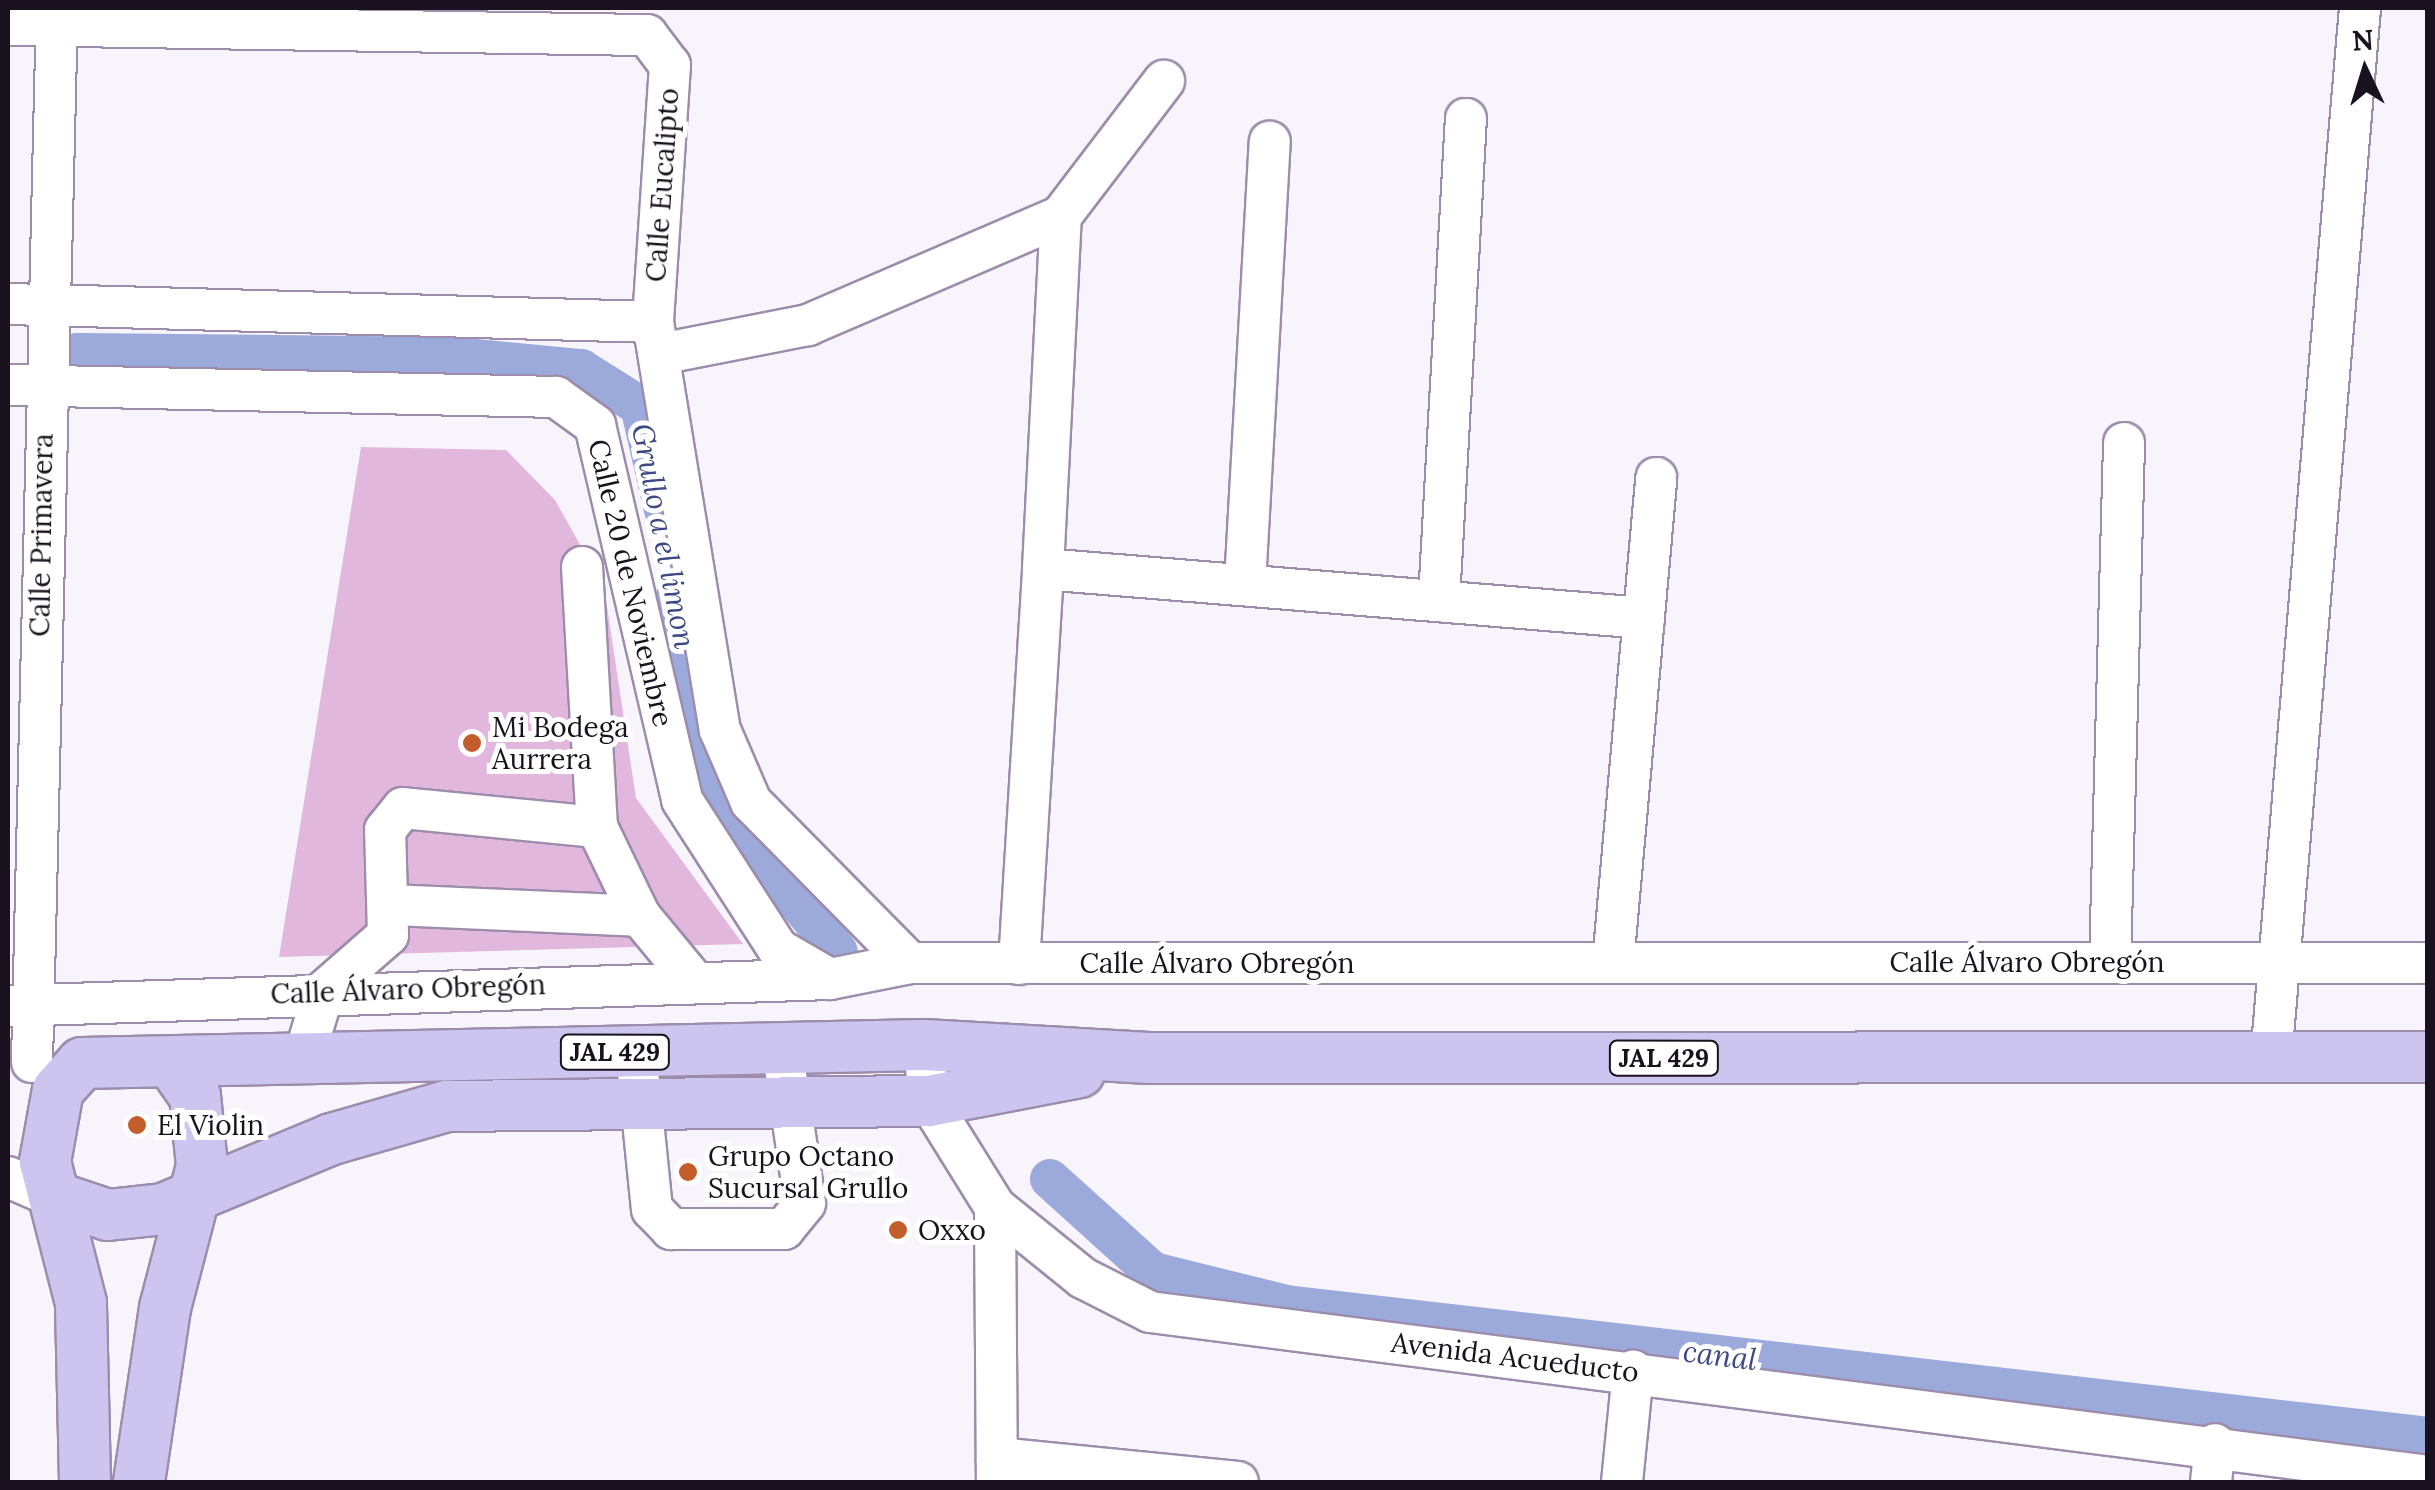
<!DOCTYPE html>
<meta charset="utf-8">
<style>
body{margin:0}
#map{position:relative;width:2435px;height:1490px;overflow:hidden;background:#f8f4fb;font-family:Lora,serif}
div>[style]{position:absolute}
.canal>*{height:40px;margin:-20px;padding:0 20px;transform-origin:20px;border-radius:20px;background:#9caadb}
.building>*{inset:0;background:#e2b7de}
.roads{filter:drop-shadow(2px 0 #9d8cab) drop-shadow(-2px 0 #9d8cab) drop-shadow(0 2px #9d8cab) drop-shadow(0 -2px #9d8cab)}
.minor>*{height:40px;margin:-20px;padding:0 20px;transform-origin:20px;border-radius:20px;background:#fff}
.major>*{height:50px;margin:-25px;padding:0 25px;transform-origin:25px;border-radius:25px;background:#ccc5ef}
.dots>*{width:28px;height:28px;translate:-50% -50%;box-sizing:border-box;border:5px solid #fff;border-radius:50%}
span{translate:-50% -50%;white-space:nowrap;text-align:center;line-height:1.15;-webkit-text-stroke:10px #fff;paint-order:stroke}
.shield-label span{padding:2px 8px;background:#fff;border:2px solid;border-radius:8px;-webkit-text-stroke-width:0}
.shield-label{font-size:25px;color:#19121e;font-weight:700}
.street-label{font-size:28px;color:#19121e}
.poi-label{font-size:28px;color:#19121e}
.left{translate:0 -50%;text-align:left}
.water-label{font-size:30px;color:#3c4985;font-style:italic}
.frame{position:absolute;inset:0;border:10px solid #19121e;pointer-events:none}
.north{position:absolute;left:2315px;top:20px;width:100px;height:100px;-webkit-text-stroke:8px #fff;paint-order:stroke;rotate:356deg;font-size:28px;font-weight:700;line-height:40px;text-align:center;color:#19121e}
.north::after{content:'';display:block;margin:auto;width:35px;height:45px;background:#19121e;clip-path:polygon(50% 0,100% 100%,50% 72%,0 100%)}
</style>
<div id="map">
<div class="canal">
<div style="left:77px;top:353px;width:377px;rotate:0.6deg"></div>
<div style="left:454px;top:357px;width:128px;rotate:5.4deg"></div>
<div style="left:581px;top:369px;width:70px;rotate:32.1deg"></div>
<div style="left:640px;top:406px;width:107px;rotate:77deg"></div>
<div style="left:677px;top:592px;width:202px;rotate:80.9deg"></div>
<div style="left:709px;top:791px;width:206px;rotate:51.3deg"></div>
<div style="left:1050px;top:1179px;width:139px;rotate:42.1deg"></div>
<div style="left:1153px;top:1272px;width:137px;rotate:13.9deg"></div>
<div style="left:1286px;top:1305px;width:1150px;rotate:6.59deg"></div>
</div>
<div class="building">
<div style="clip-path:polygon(361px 447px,506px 450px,555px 500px,604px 587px,636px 798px,743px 944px,279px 957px)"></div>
</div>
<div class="roads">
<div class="minor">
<div style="left:8px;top:25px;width:639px;rotate:0.9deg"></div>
<div style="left:647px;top:35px;width:38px;rotate:53deg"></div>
<div style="left:670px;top:65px;width:258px;rotate:93.8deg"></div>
<div style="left:653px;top:322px;width:413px;rotate:80.7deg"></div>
<div style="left:720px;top:730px;width:78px;rotate:66.7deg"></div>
<div style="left:751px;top:802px;width:226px;rotate:45.4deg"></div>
<div style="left:8px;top:304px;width:645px;rotate:1.6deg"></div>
<div style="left:660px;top:354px;width:151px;rotate:-11.1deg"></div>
<div style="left:808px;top:325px;width:275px;rotate:-23.3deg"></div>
<div style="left:1061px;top:216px;width:170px;rotate:-52.7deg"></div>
<div style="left:8px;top:385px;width:548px;rotate:1.25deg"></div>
<div style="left:556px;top:397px;width:48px;rotate:35.7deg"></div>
<div style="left:595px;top:425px;width:385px;rotate:76.9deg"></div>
<div style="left:682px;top:800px;width:177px;rotate:57.2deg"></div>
<div style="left:778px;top:949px;width:60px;rotate:30deg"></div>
<div style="left:582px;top:567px;width:260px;rotate:86.7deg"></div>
<div style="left:1043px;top:569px;width:353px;rotate:-87.1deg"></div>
<div style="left:1245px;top:584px;width:443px;rotate:-86.8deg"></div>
<div style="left:1439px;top:600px;width:482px;rotate:-86.8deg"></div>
<div style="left:392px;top:905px;width:248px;rotate:2.5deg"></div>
<div style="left:2110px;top:962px;width:519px;rotate:-88.45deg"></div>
<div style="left:1613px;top:963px;width:487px;rotate:-84.9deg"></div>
<div style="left:1019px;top:964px;width:396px;rotate:-86.5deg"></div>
<div style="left:1043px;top:569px;width:603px;rotate:4.66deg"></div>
<div style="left:8px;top:1006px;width:822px;rotate:-1.88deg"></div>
<div style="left:830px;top:979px;width:82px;rotate:-11.3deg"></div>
<div style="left:910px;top:963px;width:1518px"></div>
<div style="left:924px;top:1045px;width:56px;rotate:84.9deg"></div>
<div style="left:929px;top:1101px;width:125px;rotate:58.1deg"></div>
<div style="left:995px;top:1207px;width:113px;rotate:38.9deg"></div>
<div style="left:1083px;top:1278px;width:75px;rotate:26.9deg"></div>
<div style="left:1150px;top:1312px;width:1288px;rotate:7.31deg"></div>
<div style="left:636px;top:1052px;width:158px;rotate:84.2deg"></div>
<div style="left:652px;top:1209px;width:28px;rotate:46deg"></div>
<div style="left:671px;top:1229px;width:113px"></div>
<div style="left:784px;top:1229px;width:33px;rotate:-51deg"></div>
<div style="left:805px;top:1203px;width:158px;rotate:-98.4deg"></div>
<div style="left:2271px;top:1059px;width:1055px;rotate:-85.16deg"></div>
<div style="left:303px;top:1060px;width:72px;rotate:-73.1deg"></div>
<div style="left:324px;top:991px;width:85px;rotate:-41.2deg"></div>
<div style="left:388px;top:935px;width:105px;rotate:-91.6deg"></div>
<div style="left:385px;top:830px;width:28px;rotate:-51deg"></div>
<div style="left:403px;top:808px;width:195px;rotate:5.6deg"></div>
<div style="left:597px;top:827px;width:99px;rotate:64.2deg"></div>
<div style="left:640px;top:916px;width:83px;rotate:50.4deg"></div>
<div style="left:32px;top:1062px;width:1054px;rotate:-88.64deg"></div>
<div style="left:8px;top:1177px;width:50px;rotate:23.5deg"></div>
<div style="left:995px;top:1207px;width:275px;rotate:89.6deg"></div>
<div style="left:997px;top:1458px;width:242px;rotate:5.7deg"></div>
<div style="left:1622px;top:1482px;width:112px;rotate:-84.3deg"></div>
<div style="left:2211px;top:1482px;width:38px;rotate:-84deg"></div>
</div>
<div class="major">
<div style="left:54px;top:1197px;width:57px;rotate:18.4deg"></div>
<div style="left:108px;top:1215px;width:55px;rotate:-6.2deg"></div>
<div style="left:163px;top:1209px;width:183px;rotate:-22.5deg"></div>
<div style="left:332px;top:1139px;width:120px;rotate:-16deg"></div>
<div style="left:447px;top:1106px;width:482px;rotate:-0.6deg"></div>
<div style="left:929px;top:1101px;width:153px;rotate:-10.9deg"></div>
<div style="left:85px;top:1482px;width:179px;rotate:-91.3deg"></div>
<div style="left:81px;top:1303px;width:146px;rotate:-104.3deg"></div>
<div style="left:45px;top:1162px;width:73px;rotate:-79.8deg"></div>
<div style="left:58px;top:1090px;width:36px;rotate:-48deg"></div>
<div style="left:82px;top:1063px;width:842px;rotate:-1.22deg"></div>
<div style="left:924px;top:1045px;width:225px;rotate:3.3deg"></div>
<div style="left:1149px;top:1058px;width:1279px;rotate:-0.04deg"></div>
<div style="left:139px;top:1482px;width:176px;rotate:-81.5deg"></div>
<div style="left:165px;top:1308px;width:147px;rotate:-75.4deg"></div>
<div style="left:202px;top:1166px;width:70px;rotate:-95.7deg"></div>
<div style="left:195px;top:1096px;width:42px;rotate:-125.2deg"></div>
</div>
</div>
<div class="dots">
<div style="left:472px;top:743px;background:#c35d2c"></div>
<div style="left:137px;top:1125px;background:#c35d2c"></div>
<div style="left:688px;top:1172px;background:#c35d2c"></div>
<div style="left:898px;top:1230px;background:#c35d2c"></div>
</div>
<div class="shield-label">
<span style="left:615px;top:1052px">JAL 429</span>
<span style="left:1664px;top:1058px">JAL 429</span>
</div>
<div class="street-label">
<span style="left:662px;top:185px;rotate:-86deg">Calle Eucalipto</span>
<span style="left:41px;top:535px;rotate:-89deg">Calle Primavera</span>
<span style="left:631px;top:583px;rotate:77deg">Calle 20 de Noviembre</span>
<span style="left:2027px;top:962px">Calle Álvaro Obregón</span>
<span style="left:1217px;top:963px">Calle Álvaro Obregón</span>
<span style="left:408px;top:989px;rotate:-2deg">Calle Álvaro Obregón</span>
<span style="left:1515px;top:1357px;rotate:7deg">Avenida Acueducto</span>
</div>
<div class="poi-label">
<span class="left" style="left:492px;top:743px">Mi Bodega<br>Aurrera</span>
<span class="left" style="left:157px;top:1125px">El Violin</span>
<span class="left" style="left:708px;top:1172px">Grupo Octano<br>Sucursal Grullo</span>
<span class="left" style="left:918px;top:1230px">Oxxo</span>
</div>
<div class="water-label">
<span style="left:664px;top:536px;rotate:79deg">Grullo a el limon</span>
<span style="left:1720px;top:1355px;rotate:7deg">canal</span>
</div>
<div class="frame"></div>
<div class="north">N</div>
</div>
